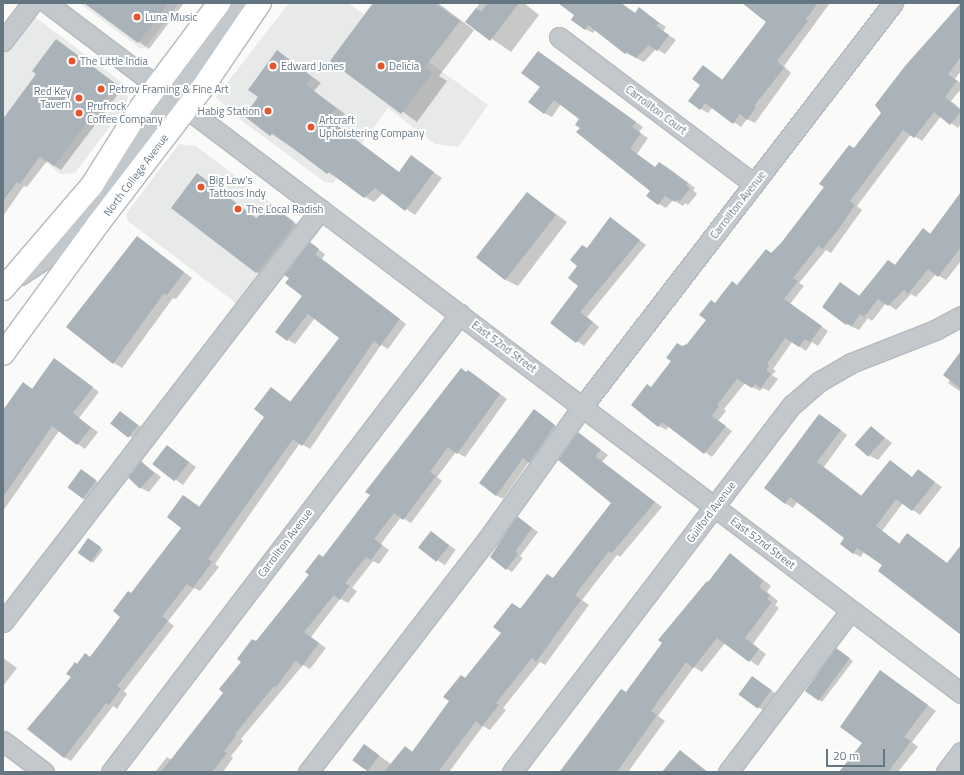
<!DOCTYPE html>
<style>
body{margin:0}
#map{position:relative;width:964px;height:775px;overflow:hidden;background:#fafaf8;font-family:"Titillium Web",sans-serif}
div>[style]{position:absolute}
.built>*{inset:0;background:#e8e9e9}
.shadow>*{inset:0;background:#0003;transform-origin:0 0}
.building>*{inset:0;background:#aab3b9;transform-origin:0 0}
.roads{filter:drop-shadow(1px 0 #b5babe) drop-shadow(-1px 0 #b5babe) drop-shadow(0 1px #b5babe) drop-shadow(0 -1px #b5babe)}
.minor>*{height:19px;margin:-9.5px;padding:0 9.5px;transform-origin:9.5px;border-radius:9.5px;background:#c3c8cc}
.major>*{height:22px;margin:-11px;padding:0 11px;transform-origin:11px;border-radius:11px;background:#fff}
.dots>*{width:11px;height:11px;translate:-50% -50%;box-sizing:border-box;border:2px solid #fff;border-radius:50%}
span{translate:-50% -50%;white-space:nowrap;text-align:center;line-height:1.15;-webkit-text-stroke:4px #fff;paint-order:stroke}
.poi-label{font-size:11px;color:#657683}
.left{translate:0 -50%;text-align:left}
.right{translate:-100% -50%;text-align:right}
.street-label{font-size:11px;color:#657683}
.frame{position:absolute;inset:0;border:4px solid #657683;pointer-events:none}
.scale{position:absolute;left:826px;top:749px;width:59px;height:18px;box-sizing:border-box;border:2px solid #657683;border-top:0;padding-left:5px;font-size:12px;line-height:14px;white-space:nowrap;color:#657683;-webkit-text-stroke:3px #fff;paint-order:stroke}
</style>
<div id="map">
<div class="built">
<div style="clip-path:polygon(79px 3px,179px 3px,145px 48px,140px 48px)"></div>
<div style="clip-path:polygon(289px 3px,348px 3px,488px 105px,458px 147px,435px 144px,388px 108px,333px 183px,325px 182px,238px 118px,216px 97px)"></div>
<div style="clip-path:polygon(31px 14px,123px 83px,128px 97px,126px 105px,75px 173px,61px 174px,3px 130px,3px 51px)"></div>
<div style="clip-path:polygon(179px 144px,196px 146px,302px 227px,241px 307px,128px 221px,126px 214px)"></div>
</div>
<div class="shadow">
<div style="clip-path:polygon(86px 3px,184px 3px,149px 49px)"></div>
<div style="clip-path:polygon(374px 3px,438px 3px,474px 30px,439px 76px,447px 81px,417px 122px,331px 60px)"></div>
<div style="clip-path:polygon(480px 3px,524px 3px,539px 15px,511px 52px,467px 22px)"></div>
<div style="clip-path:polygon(576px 3px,621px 3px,636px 14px,640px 9px,666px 27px,663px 31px,676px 40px,665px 54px,656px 49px,644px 62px,626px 53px,595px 30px,593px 33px,585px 29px,575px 15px)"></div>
<div style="clip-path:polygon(755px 3px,830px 3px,784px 66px,791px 73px,755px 123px,747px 119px,741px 127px,713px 107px,708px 113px,701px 109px,703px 66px,723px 80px,767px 21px)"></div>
<div style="clip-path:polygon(961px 3px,961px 71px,955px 79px,961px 83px,961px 89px,951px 101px,961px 109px,961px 124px,958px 128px,941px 116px,922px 141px,911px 134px,857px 206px,862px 210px,831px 253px,826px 250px,799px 283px,804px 286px,790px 304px,828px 331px,818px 346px,812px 342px,806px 351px,792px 342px,773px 369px,776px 371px,772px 375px,778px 379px,769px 391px,763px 388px,760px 391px,745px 383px,724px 409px,726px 411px,718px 421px,732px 431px,712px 457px,669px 426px,666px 430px,659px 426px,652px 388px,707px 320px,716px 304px,738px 286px,766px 250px,772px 253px,781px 244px,883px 113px)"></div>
<div style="clip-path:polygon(57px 40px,122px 89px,61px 170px,47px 161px,27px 187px,24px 186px,3px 216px,3px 119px,38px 74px)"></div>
<div style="clip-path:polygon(277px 51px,321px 83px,314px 91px,345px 114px,336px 125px,400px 173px,411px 157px,442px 178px,415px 215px,383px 193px,374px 202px,365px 197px,245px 116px,259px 97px)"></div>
<div style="clip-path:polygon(546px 57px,643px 127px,639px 132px,648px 138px,637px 154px,656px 168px,660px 163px,667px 167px,695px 188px,693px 190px,697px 194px,688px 205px,685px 203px,683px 206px,673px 200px,666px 208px,659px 204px,651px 191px,581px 128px,580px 119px,561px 104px,552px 117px,544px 113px,541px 87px)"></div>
<div style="clip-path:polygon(197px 174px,258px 219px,268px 204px,304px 230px,268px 278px,256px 272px)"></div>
<div style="clip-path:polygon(527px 193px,567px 222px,518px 286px,506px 280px)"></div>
<div style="clip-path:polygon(961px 193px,961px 261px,946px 280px,936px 274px,916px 297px,911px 294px,896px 310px,886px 303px,872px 321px,868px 318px,859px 330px,846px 324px,840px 283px,860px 296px,888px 261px,896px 265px,923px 229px,931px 234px)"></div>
<div style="clip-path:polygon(611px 219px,646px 245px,587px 317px,599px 327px,584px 346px,552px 323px,579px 286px,578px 266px)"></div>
<div style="clip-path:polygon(137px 237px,192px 278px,176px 299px,173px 298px,122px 368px,114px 363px)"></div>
<div style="clip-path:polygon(310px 243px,325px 254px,322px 259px,406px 324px,388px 349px,381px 345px,310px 449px,300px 443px,215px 564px,219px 567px,200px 591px,194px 588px,168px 621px,174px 626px,124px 691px,127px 694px,117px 709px,113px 706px,71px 761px,64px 757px,73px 677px,78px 665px,91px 658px,121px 616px,131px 594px,182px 528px,184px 496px,200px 507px,266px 417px,271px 388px,291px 402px,340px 338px,315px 318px,295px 344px,288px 340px,304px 296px)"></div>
<div style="clip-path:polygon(55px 360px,99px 392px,79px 418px,98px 432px,85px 449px,59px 431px,3px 511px,3px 407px,6px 408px,24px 384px,33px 389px)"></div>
<div style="clip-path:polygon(961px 363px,961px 392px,948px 383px)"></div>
<div style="clip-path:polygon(469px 371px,507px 399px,465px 457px,456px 452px,437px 477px,442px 481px,411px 523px,401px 517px,381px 544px,389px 550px,379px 564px,373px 561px,352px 588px,357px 591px,348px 603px,341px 599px,353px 582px,311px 637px,326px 648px,310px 669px,303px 665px,241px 739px,243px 741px,231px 756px,233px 758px,223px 772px,155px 772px,167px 757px,172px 760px,224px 693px,256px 642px)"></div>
<div style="clip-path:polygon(534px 410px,561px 430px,536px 466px,529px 462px,503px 499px,496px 495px)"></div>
<div style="clip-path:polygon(123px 414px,141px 427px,133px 438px,129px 436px)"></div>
<div style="clip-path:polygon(827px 420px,847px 435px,824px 467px,862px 496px,913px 478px,918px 470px,942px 487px,920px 515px,903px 503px,882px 531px,900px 544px,908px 534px,948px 564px,961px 634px,883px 565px,864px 552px,861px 557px,853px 553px,846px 538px,798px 501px,793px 508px,785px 503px)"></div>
<div style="clip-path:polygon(871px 427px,892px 443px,878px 460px,870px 456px)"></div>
<div style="clip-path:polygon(578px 433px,608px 455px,602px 462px,662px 507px,620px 557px,617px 555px,582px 600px,589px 605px,545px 665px,540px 662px,503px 708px,506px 710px,490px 730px,483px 726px,449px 772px,369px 772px,353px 760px,364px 745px,391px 764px,405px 747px,413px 752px,466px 679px,503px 633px,513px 604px,521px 609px,554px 579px,612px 503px)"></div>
<div style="clip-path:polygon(174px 451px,196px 467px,183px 485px,176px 480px)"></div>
<div style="clip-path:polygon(141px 462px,161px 477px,149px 492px,141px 488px)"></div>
<div style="clip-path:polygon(84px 472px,99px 483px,86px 500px,82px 498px)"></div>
<div style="clip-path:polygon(523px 521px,538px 532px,520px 556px,523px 558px,512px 572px,507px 569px)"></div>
<div style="left:432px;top:533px;width:29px;height:19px;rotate:35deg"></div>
<div style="clip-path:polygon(92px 541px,103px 550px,93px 563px,78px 552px)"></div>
<div style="clip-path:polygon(731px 554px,771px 586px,767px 592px,778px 601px,775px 605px,779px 608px,753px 644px,766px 654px,758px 666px,725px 643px,702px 672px,694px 667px,658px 716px,665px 721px,628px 772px,559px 772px,621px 690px,627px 693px)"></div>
<div style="clip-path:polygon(840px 651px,853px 661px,822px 702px,819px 700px)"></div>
<div style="clip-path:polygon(3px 658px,17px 668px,3px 686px)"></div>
<div style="clip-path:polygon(880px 671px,936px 711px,912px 742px,918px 747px,898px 772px,840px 772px,863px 743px)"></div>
<div style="left:753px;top:678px;width:30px;height:21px;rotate:34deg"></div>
<div style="clip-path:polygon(680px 751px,687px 756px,707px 771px,673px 772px)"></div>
</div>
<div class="building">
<div style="clip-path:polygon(84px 3px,168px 3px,138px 43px)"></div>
<div style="clip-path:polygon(373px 3px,435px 3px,460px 21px,425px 67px,433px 72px,401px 114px,330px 61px)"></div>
<div style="clip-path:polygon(488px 3px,519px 3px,490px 41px,465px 22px,476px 8px,481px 12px)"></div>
<div style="clip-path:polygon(558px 3px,621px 3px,635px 13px,639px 7px,659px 23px,656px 26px,669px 35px,657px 51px,649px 45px,636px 58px,627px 52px,625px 54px,588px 25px,585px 30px,571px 20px,574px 15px)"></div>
<div style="clip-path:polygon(742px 3px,818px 3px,806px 19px,808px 21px,777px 61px,784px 68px,754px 106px,756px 107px,747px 120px,740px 114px,733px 124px,705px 103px,700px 110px,688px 101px,700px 85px,692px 79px,703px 65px,722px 80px,766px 22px)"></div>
<div style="clip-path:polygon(961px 3px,961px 57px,948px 74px,957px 81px,945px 97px,961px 111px,950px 125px,934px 112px,914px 138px,903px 130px,850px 201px,855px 205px,840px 227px,823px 249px,818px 246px,793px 278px,798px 281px,784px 299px,822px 326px,810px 342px,805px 339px,799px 347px,785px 338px,767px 364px,769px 366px,766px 370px,771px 374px,761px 388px,755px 384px,752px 388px,737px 379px,717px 405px,719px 406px,712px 416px,726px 426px,704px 454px,662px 422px,658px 427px,631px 405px,647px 384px,651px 387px,671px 361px,666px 358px,677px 343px,682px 346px,687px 344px,706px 320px,699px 315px,711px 300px,715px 303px,732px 281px,737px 285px,766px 249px,771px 253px,781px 243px,824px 187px,819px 184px,849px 145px,854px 148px,881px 113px,875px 105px,905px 66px)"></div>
<div style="clip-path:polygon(56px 39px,116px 84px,54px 166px,40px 156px,20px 184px,17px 182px,3px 201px,3px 119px,36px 74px,32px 71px)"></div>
<div style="clip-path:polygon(277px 50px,312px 77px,306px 85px,336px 108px,328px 119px,399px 172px,411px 155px,434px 172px,405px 211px,375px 188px,364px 198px,329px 172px,327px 174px,273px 133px,270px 136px,244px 116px,258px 97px,248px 90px)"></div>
<div style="clip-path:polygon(538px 51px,636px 122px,632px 127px,641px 133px,630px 149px,655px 167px,659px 162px,688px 183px,686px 185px,690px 189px,680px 201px,677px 199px,675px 202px,665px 196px,658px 205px,646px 196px,650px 191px,576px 132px,580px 128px,575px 125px,579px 119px,554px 100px,544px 114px,528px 102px,540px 87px,521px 73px)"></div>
<div style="clip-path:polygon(197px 173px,256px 219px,268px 203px,294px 222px,290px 227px,292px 228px,256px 273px,171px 208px)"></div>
<div style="left:527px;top:192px;width:37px;height:83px;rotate:38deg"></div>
<div style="clip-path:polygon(961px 192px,961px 247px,938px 277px,928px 269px,908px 294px,904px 290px,888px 306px,878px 299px,864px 317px,860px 314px,852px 326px,847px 323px,846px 325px,822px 307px,840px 282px,859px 296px,888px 260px,895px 265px,923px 228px,930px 234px)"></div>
<div style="clip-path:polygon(610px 217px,640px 240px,580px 312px,593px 322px,576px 343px,550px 323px,578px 286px,568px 278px,577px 266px,570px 260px,582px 245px,587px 248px)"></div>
<div style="clip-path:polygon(137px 236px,184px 272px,167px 295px,164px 293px,113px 364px,66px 327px)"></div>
<div style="clip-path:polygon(310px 242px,319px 249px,315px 254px,400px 319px,380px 346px,374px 341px,302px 446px,293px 439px,208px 559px,212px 562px,193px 588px,187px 584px,162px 616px,168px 621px,117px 686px,121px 689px,109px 705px,106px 703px,64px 758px,27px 729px,71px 677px,66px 674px,75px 662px,77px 664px,85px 653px,90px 657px,120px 617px,113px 611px,128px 591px,131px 593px,181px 528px,167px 517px,183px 495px,199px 507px,264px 417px,254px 409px,271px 387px,290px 402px,339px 338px,308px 314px,287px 341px,275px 332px,302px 296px,285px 283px,289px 278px,284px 275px)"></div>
<div style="clip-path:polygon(961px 351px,961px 389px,943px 375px)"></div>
<div style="clip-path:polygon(54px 358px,93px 387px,73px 413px,91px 428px,77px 445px,52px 426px,3px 497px,3px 410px,23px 382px,32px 389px)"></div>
<div style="clip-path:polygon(461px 368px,466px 372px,468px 370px,500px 394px,457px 454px,448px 447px,430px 472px,436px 476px,403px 520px,394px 513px,374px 539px,382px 545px,371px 560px,366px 557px,345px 583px,350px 586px,340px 600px,334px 595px,304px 632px,319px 643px,302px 666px,296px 660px,276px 687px,274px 686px,235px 734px,236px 736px,224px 751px,227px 753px,212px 772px,161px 772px,223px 693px,219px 689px,241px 662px,237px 659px,252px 639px,256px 641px,309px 575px,305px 572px,319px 554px,323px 557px,370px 495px,365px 492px)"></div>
<div style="clip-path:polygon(534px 409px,555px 425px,529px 463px,523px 458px,496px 496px,479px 483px)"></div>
<div style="left:120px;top:411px;width:23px;height:16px;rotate:38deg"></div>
<div style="clip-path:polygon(819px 414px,841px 430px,817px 462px,861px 496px,890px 460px,912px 477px,918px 469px,935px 482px,912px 511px,896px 499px,876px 526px,899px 544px,907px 533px,947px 563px,961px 545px,961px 635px,878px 571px,882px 565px,857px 548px,853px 554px,840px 544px,844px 538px,790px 497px,785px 504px,764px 488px)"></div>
<div style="left:871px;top:426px;width:18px;height:25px;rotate:41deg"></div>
<div style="clip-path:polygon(578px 432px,601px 450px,595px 456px,655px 502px,612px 553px,609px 551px,575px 595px,581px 600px,536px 662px,532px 658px,496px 703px,499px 705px,482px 726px,476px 721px,438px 772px,384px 772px,405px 746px,412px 752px,449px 701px,443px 697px,461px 675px,465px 678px,501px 633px,493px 627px,512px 603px,520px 609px,547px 574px,553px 578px,611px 503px,558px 460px)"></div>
<div style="left:167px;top:445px;width:28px;height:24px;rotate:38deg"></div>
<div style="left:141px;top:461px;width:18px;height:21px;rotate:43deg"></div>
<div style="left:81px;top:469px;width:19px;height:23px;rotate:36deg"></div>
<div style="clip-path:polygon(517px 516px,532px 528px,515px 552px,518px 554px,506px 570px,490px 557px)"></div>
<div style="left:431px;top:531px;width:23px;height:21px;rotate:38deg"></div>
<div style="left:88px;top:538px;width:16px;height:18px;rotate:35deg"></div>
<div style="clip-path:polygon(730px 553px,763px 581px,759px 587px,770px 595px,767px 599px,772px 602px,745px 638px,759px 649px,749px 662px,717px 638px,693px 668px,686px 662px,651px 711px,657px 715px,617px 772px,560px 772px,621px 689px,626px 692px,662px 643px,658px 640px,707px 581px,708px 582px)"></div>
<div style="left:836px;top:648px;width:17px;height:53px;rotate:36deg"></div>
<div style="clip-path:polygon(880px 670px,928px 705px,904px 737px,911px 741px,888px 772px,839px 772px,862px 743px,840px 727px)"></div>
<div style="left:752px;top:676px;width:24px;height:23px;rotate:36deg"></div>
<div style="left:364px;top:744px;width:19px;height:20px;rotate:36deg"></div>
<div style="clip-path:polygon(680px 750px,707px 772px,662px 772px)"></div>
</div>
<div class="roads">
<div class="minor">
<div style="left:47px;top:3px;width:1145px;rotate:37.05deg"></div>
<div style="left:559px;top:37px;width:244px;rotate:37deg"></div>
<div style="left:3px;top:41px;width:48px;rotate:-52.7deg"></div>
<div style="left:20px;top:275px;width:40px;rotate:-32.9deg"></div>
<div style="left:54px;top:253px;width:313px;rotate:-53.1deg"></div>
<div style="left:3px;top:622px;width:521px;rotate:-52.4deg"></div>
<div style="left:3px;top:741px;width:51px;rotate:37.1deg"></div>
<div style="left:111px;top:772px;width:576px;rotate:-52.69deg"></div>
<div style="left:308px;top:772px;width:300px;rotate:-52.4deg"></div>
<div style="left:491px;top:534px;width:156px;rotate:-54.4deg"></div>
<div style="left:582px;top:407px;width:510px;rotate:-52.41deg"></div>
<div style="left:512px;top:772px;width:462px;rotate:-52.7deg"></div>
<div style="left:792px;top:405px;width:37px;rotate:-41deg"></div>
<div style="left:820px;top:381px;width:36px;rotate:-30deg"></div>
<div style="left:851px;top:363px;width:90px;rotate:-21.4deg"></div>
<div style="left:935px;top:330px;width:30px;rotate:-28deg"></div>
<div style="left:728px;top:772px;width:203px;rotate:-52.8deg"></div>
<div style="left:946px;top:772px;width:25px;rotate:-53deg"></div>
</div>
<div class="major">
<div style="left:3px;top:289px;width:137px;rotate:-49.4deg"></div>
<div style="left:92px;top:185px;width:92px;rotate:-57.9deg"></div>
<div style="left:141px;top:107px;width:130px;rotate:-53.1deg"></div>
<div style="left:3px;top:354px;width:161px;rotate:-53.8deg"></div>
<div style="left:98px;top:224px;width:169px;rotate:-52.5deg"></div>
<div style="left:201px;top:90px;width:105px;rotate:-55.9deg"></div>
</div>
</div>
<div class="dots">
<div style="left:137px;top:17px;background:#e4572e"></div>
<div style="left:72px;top:61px;background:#e4572e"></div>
<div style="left:273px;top:66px;background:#e4572e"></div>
<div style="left:381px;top:66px;background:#e4572e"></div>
<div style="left:101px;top:89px;background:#e4572e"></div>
<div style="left:79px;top:98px;background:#e4572e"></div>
<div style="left:268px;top:111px;background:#e4572e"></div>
<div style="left:79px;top:113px;background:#e4572e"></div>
<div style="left:311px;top:127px;background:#e4572e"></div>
<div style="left:201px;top:187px;background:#e4572e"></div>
<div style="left:238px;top:209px;background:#e4572e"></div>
</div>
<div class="poi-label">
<span class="left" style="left:145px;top:17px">Luna Music</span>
<span class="left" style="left:80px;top:61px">The Little India</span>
<span class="left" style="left:281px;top:66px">Edward Jones</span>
<span class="left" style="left:389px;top:66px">Delicia</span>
<span class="left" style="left:109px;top:89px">Petrov Framing &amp; Fine Art</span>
<span class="right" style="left:71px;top:98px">Red Key<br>Tavern</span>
<span class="left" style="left:87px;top:113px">Prufrock<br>Coffee Company</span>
<span class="right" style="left:260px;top:111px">Habig Station</span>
<span class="left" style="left:319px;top:127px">Artcraft<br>Upholstering Company</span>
<span class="left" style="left:209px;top:187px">Big Lew's<br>Tattoos Indy</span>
<span class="left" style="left:246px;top:209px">The Local Radish</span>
</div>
<div class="street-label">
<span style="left:656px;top:110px;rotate:37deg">Carrollton Court</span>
<span style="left:136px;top:175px;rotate:-53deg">North College Avenue</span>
<span style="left:738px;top:205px;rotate:-52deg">Carrollton Avenue</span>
<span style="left:504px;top:347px;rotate:37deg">East 52nd Street</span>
<span style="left:711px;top:512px;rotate:-53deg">Guilford Avenue</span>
<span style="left:285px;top:543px;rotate:-53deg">Carrollton Avenue</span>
<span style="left:763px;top:543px;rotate:37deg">East 52nd Street</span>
</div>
<div class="frame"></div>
<div class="scale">20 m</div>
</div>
